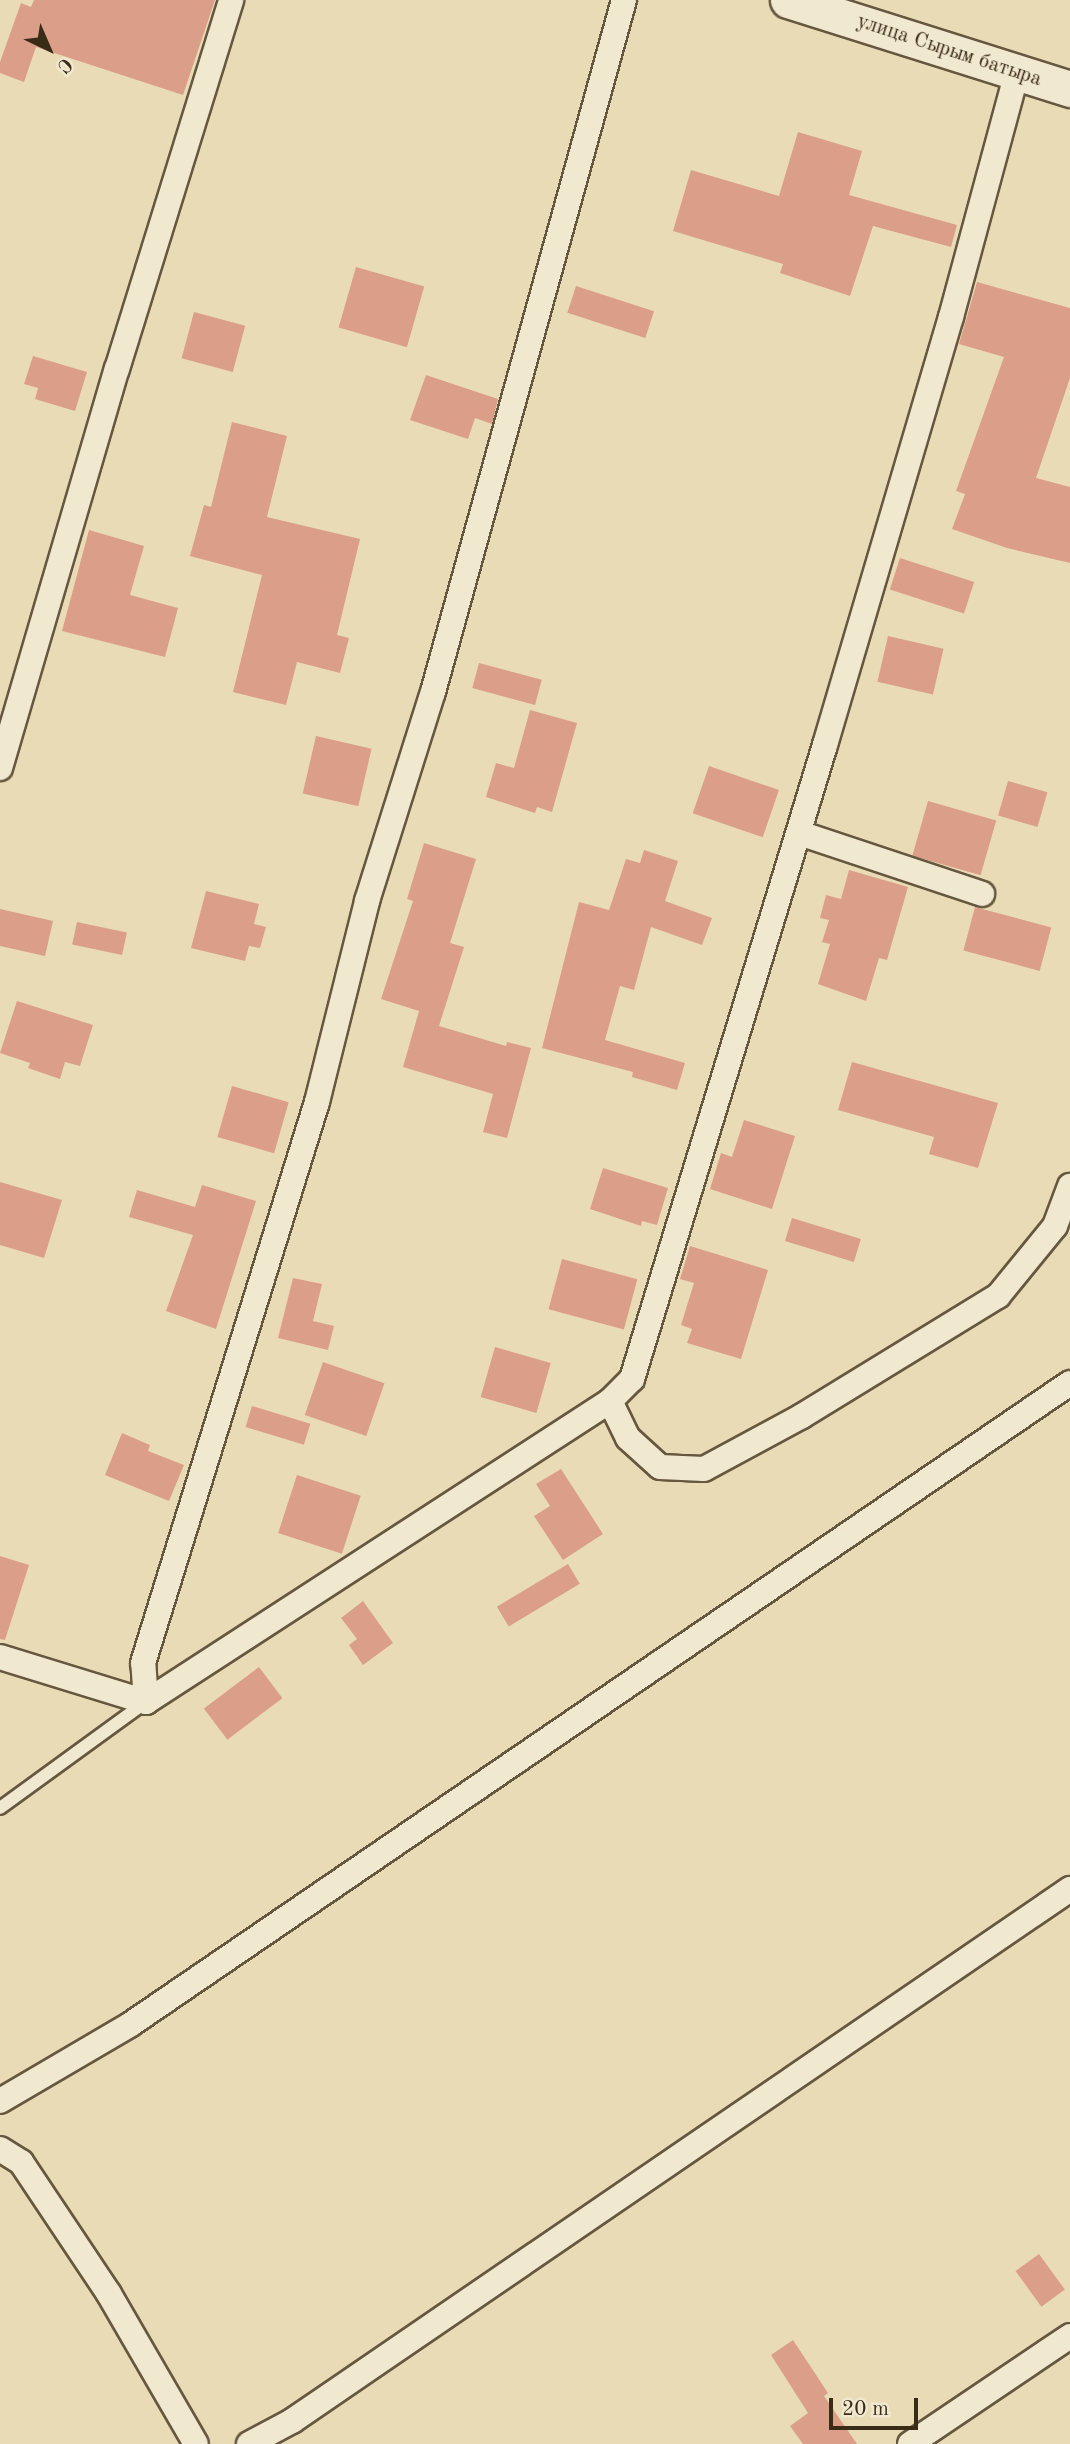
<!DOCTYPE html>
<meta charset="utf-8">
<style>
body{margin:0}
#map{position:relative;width:1070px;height:2444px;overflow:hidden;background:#e9dbb6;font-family:"Old Standard TT",serif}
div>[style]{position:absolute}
.building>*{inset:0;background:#db9f89;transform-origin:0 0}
.roads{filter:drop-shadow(2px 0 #66573f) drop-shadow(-2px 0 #66573f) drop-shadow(0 2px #66573f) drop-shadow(0 -2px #66573f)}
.lane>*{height:12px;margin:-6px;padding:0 6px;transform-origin:6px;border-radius:6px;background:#f1e8d0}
.street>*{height:24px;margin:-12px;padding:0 12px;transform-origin:12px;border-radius:12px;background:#f1e8d0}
.secondary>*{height:35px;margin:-17.5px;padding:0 17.5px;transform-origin:17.5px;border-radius:17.5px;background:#f1e8d0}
span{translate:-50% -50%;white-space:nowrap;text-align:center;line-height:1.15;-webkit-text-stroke:5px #f1e8d0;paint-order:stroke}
.street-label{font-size:21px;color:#3a2b17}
.north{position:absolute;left:14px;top:14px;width:70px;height:70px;-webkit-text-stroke:5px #f1e8d0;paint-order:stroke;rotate:136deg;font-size:19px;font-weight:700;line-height:28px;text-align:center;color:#3a2b17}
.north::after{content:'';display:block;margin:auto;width:24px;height:32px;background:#3a2b17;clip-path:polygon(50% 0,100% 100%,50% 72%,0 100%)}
.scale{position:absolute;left:829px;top:2398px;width:89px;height:32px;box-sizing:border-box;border:4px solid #3a2b17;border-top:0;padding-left:9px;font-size:21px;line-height:24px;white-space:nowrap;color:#3a2b17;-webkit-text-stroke:5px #f1e8d0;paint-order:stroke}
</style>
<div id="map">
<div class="building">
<div style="clip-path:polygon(34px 0,215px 0,183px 95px,36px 47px,24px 82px,0 73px,0 62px,21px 3px,31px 7px)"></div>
<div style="clip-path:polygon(798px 132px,862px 151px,849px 195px,957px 225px,951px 247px,873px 226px,850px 296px,780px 273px,783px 264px,673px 231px,691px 170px,779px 196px)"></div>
<div style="left:356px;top:267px;width:71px;height:63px;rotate:16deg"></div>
<div style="clip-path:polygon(977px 282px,1070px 308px,1070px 378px,1036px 478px,1070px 487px,1070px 563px,1007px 548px,952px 529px,965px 494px,956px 491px,1004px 357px,959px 344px)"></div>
<div style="left:576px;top:286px;width:82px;height:28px;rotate:18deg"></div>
<div style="left:194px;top:312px;width:53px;height:48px;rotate:15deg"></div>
<div style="clip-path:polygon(33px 356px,87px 372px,75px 411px,35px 399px,38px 388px,24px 384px)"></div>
<div style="clip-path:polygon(426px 375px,498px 399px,492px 424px,475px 418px,468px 439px,410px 420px)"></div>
<div style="clip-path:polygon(232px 422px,287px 436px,267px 517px,360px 539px,337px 635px,349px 638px,340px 673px,297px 662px,286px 705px,233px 692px,262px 575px,190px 556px,204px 505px,211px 507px)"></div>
<div style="clip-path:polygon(89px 530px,144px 546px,130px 595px,178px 608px,165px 657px,62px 631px)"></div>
<div style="left:900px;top:558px;width:78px;height:33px;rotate:18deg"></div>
<div style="left:888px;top:636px;width:57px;height:47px;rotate:13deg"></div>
<div style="left:479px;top:663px;width:65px;height:26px;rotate:15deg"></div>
<div style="clip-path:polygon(530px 710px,577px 723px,552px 812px,537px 807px,535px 813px,486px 797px,496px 763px,514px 768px)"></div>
<div style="left:316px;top:736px;width:57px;height:59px;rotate:13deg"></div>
<div style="left:709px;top:766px;width:74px;height:50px;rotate:19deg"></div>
<div style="left:1008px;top:781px;width:41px;height:36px;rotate:16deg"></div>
<div style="left:928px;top:801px;width:71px;height:57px;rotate:16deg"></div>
<div style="clip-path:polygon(424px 843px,476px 859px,450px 943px,464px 947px,439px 1026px,506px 1046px,507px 1042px,531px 1048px,507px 1138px,483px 1132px,493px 1094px,403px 1067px,419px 1011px,381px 999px,413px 901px,407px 899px)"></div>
<div style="clip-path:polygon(644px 850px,678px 861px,665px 901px,712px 918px,702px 945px,651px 927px,634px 990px,620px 986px,605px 1040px,685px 1063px,677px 1090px,632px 1077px,633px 1072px,542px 1048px,579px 902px,609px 910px,626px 859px,640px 863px)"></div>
<div style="clip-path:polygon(849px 870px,908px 887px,887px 960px,879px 958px,866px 1001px,818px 984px,830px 944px,822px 942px,829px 920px,820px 918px,826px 895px,841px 899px)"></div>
<div style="clip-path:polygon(206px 891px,259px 904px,254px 924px,266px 927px,260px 948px,249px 946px,245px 961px,191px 948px)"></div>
<div style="left:975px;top:907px;width:79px;height:45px;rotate:15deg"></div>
<div style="clip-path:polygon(0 909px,53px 921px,45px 956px,0 946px)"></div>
<div style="left:77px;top:922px;width:51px;height:23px;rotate:12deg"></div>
<div style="clip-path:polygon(17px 1001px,93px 1025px,80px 1066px,65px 1062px,60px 1079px,28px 1068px,30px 1063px,0 1053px)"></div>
<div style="clip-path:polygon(852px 1062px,998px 1103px,978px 1168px,929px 1154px,934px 1137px,838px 1110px)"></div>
<div style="left:232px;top:1086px;width:59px;height:53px;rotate:16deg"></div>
<div style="clip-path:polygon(744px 1120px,795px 1136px,772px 1209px,710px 1189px,721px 1153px,732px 1157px)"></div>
<div style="clip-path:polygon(603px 1168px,668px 1188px,657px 1225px,642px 1221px,641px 1226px,590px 1209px)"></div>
<div style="clip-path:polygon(0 1182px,62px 1200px,44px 1258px,0 1245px)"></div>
<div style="clip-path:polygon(202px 1185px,256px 1201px,216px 1329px,166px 1311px,193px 1235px,129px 1217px,137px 1190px,195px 1207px)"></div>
<div style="left:792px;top:1218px;width:72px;height:24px;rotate:17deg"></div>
<div style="clip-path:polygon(690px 1246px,768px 1270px,741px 1359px,687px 1343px,692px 1329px,681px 1325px,694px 1283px,680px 1279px)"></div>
<div style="left:562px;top:1259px;width:78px;height:52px;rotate:15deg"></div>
<div style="clip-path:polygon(293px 1278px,322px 1284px,313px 1321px,334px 1326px,328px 1350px,278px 1338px)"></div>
<div style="left:495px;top:1347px;width:58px;height:52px;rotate:16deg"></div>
<div style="left:323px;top:1362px;width:65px;height:56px;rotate:19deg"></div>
<div style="left:252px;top:1406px;width:61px;height:22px;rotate:17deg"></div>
<div style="clip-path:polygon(122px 1433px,150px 1445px,148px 1451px,184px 1465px,169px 1501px,105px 1475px)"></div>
<div style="clip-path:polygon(561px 1469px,603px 1534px,563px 1560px,534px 1516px,550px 1506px,536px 1484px)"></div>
<div style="left:297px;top:1475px;width:67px;height:61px;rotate:18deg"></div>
<div style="clip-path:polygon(0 1556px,29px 1565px,5px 1640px,0 1639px)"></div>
<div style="left:568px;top:1564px;width:23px;height:83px;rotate:59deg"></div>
<div style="clip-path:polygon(363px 1601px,393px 1643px,363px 1665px,349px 1645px,357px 1639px,341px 1618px)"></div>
<div style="left:259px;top:1667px;width:39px;height:69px;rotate:53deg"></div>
<div style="left:1039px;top:2254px;width:44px;height:29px;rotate:54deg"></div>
<div style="clip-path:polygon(793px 2340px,828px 2393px,824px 2396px,857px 2444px,803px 2444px,790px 2426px,808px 2413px,771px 2355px)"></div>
</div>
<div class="roads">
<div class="lane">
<div style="left:0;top:1808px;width:180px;rotate:-36deg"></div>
</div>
<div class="street">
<div style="left:0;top:768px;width:416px;rotate:-73.7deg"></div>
<div style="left:117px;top:369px;width:386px;rotate:-72.8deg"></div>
<div style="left:799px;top:833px;width:193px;rotate:18.4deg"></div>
<div style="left:610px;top:1401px;width:41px;rotate:64.1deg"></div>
<div style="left:628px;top:1438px;width:43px;rotate:42.2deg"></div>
<div style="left:660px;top:1467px;width:44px;rotate:2.6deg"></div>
<div style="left:704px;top:1469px;width:111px;rotate:-28.4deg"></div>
<div style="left:802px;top:1416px;width:230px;rotate:-31.5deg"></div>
<div style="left:998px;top:1296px;width:90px;rotate:-50.8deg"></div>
<div style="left:1055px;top:1226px;width:43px;rotate:-69.4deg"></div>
<div style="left:0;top:1657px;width:153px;rotate:17.1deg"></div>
<div style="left:146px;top:1702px;width:553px;rotate:-32.97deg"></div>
<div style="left:610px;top:1401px;width:31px;rotate:-45deg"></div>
<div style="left:632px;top:1379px;width:663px;rotate:-73.07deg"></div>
<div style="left:825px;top:745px;width:446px;rotate:-73.6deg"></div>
<div style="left:951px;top:317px;width:254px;rotate:-74.9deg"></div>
<div style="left:146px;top:1702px;width:39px;rotate:-94deg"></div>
<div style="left:143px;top:1663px;width:587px;rotate:-72.77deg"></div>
<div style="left:317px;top:1102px;width:207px;rotate:-76deg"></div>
<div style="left:367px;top:901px;width:219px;rotate:-72.5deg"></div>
<div style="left:433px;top:692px;width:718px;rotate:-74.57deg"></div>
<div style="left:0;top:2101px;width:152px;rotate:-30.4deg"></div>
<div style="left:131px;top:2024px;width:1137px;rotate:-34.32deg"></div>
<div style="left:0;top:2149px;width:25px;rotate:32deg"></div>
<div style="left:21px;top:2162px;width:159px;rotate:56.3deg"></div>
<div style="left:109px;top:2294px;width:173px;rotate:59.9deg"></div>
<div style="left:249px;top:2444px;width:49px;rotate:-28.1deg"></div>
<div style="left:292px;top:2421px;width:943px;rotate:-34.36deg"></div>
<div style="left:910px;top:2444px;width:193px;rotate:-34deg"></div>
</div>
<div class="secondary">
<div style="left:788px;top:0;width:296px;rotate:17.5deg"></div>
</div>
</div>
<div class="street-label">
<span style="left:949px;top:51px;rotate:18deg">улица Сырым батыра</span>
</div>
<div class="north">С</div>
<div class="scale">20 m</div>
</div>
